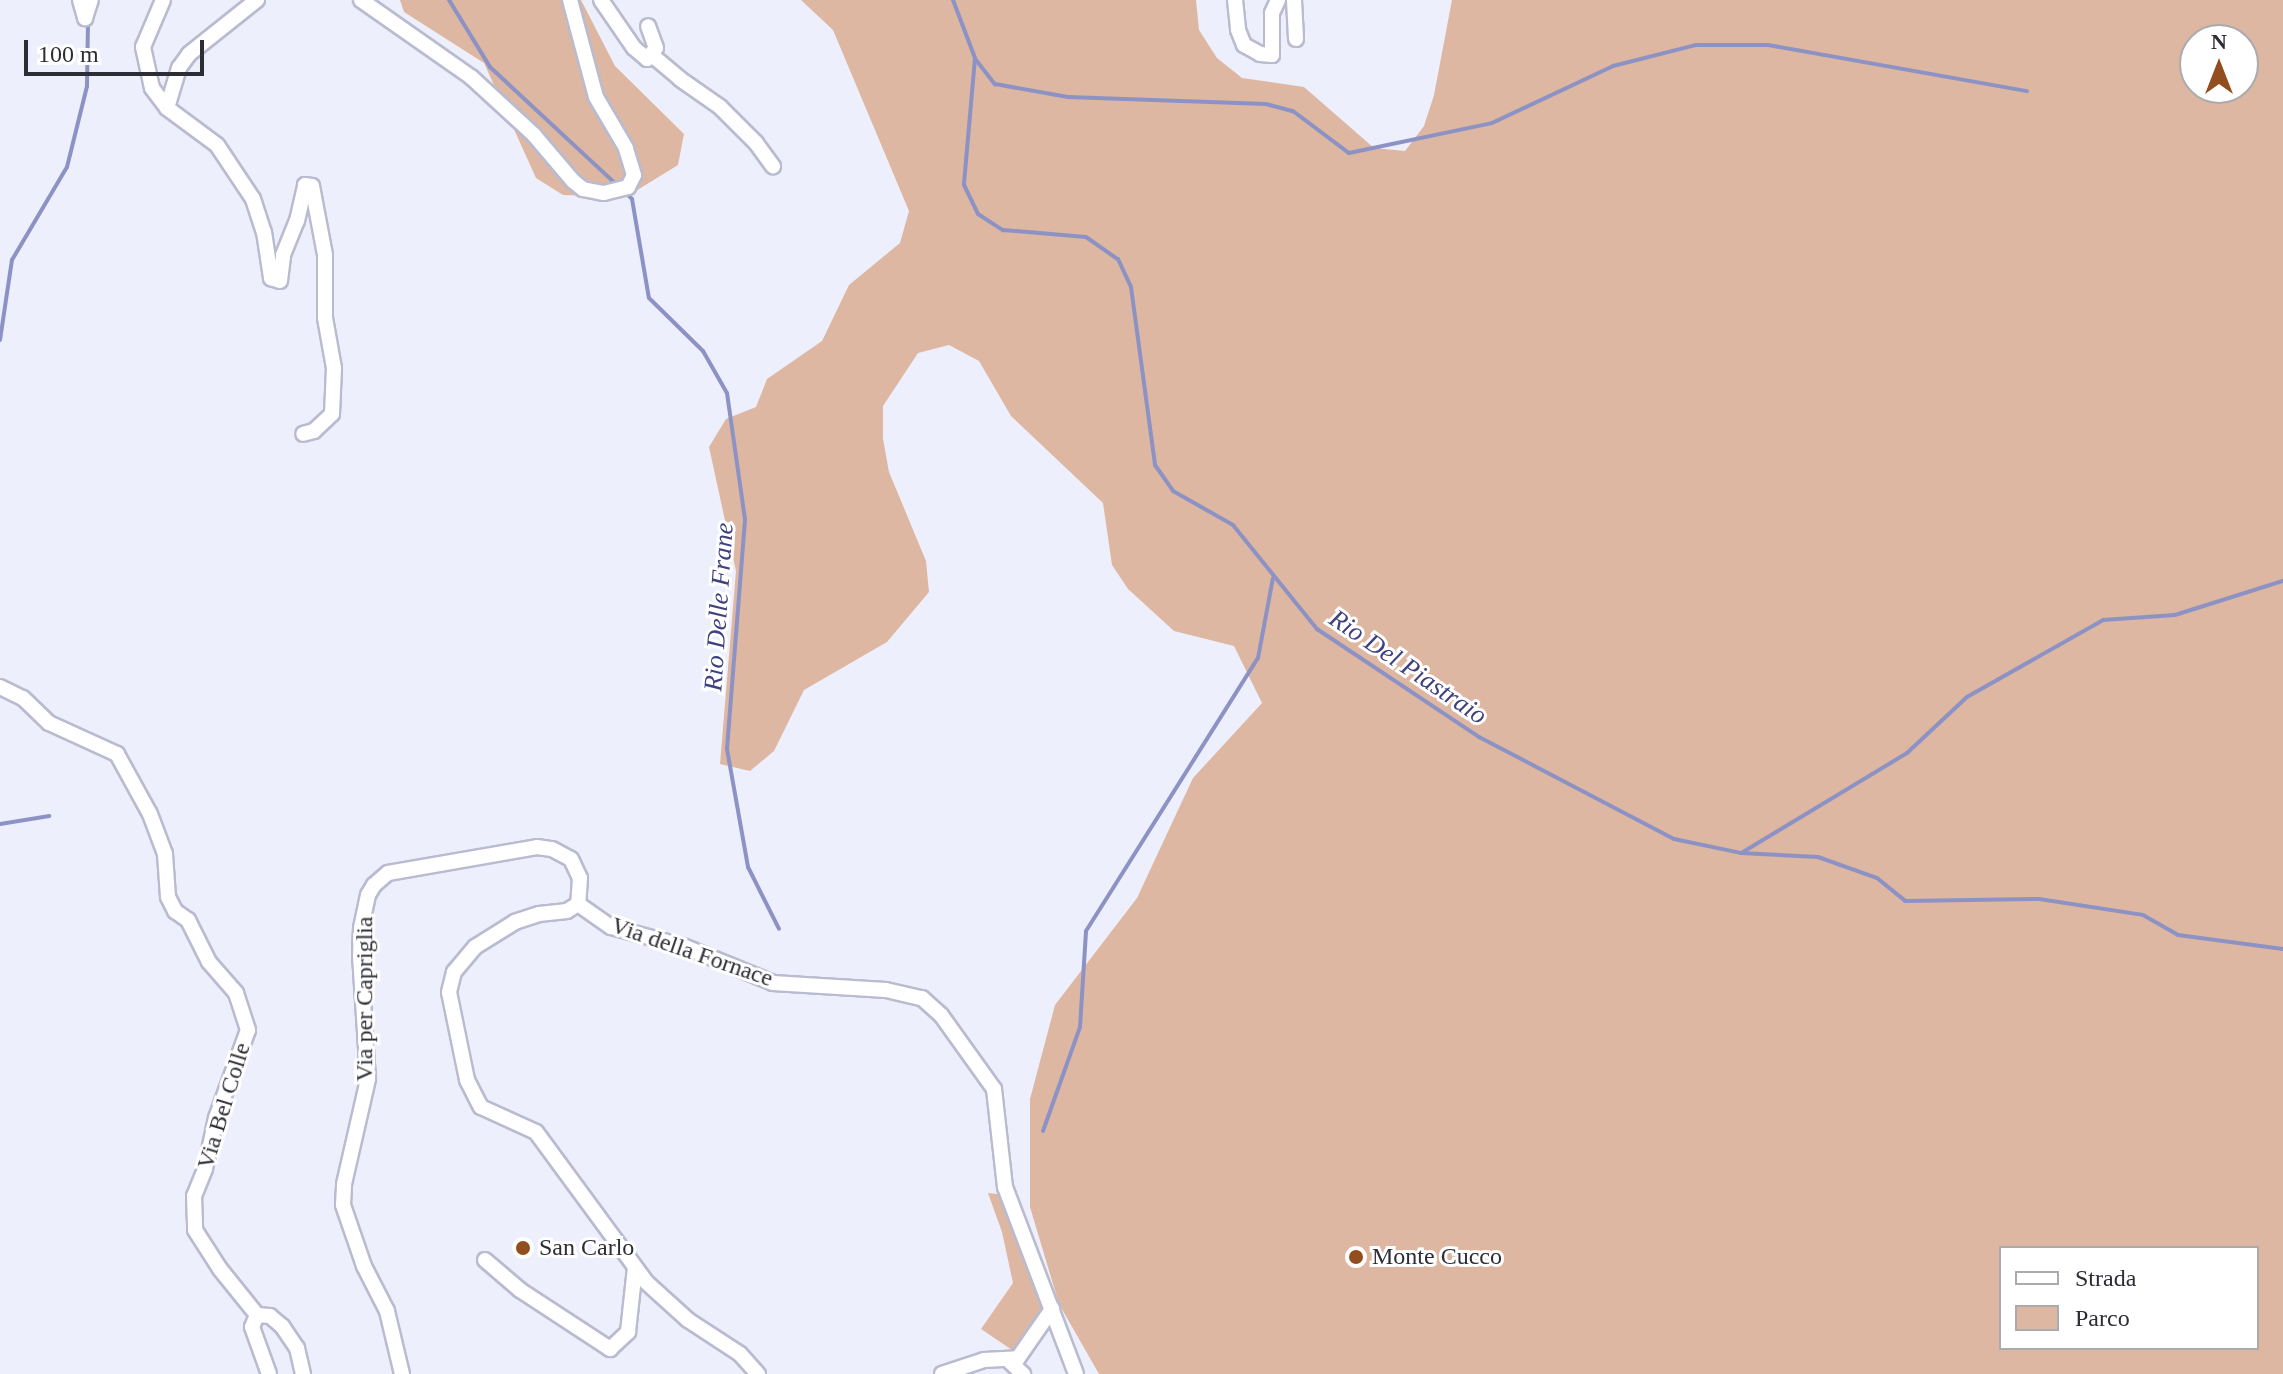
<!DOCTYPE html>
<style>
body{margin:0}
#map{position:relative;width:2283px;height:1374px;overflow:hidden;background:#eeeffc;font-family:"Times New Roman",serif}
div>[style]{position:absolute}
.green>*{inset:0;background:#ddb7a1}
.stream>*{height:4px;margin:-2px;padding:0 2px;transform-origin:2px;border-radius:2px;background:#8d92c5}
.roads{filter:drop-shadow(2px 0 #b9bbd0) drop-shadow(-2px 0 #b9bbd0) drop-shadow(0 2px #b9bbd0) drop-shadow(0 -2px #b9bbd0)}
.street>*{height:14px;margin:-7px;padding:0 7px;transform-origin:7px;border-radius:7px;background:#fff}
.dots>*{width:22px;height:22px;translate:-50% -50%;box-sizing:border-box;border:4px solid #fff;border-radius:50%}
span{translate:-50% -50%;white-space:nowrap;text-align:center;line-height:1.15;-webkit-text-stroke:6px #fff;paint-order:stroke}
.street-label{font-size:24px;color:#2c2d35}
.poi-label{font-size:24px;color:#2c2d35}
.left{translate:0 -50%;text-align:left}
.water-label{font-size:26px;color:#3f4080;font-style:italic}
.legend{position:absolute;left:1999px;top:1246px;width:260px;height:104px;box-sizing:border-box;background:#fff;border:2px solid #ababae;margin:0;padding:10px 14px;list-style:none;font-size:24px;color:#2c2d35}
.legend li{display:flex;align-items:center;gap:16px;height:40px}
.legend b{width:40px;border:2px solid #ababae}
.north{position:absolute;left:2179px;top:24px;width:80px;height:80px;box-sizing:border-box;background:#fff;border:2px solid #ababae;border-radius:50%;rotate:0deg;font-size:22px;font-weight:700;line-height:32px;text-align:center;color:#2c2d35}
.north::after{content:'';display:block;margin:auto;width:28px;height:36px;background:#924e1f;clip-path:polygon(50% 0,100% 100%,50% 72%,0 100%)}
.scale{position:absolute;left:24px;top:40px;width:180px;height:36px;box-sizing:border-box;border:4px solid #2c2d35;border-top:0;padding-left:10px;font-size:24px;line-height:28px;white-space:nowrap;color:#2c2d35;-webkit-text-stroke:6px #fff;paint-order:stroke}
</style>
<div id="map">
<div class="green">
<div style="clip-path:polygon(400px 0,581px 0,615px 66px,684px 134px,678px 165px,626px 197px,563px 195px,536px 178px,484px 63px,404px 12px)"></div>
<div style="clip-path:polygon(evenodd,801px 0,1196px 0,1199px 30px,1217px 58px,1242px 78px,1304px 87px,1374px 148px,1405px 151px,1424px 126px,1434px 95px,1452px 0,2283px 0,2283px 1374px,1099px 1374px,1059px 1304px,1030px 1207px,1030px 1099px,1055px 1005px,1137px 898px,1193px 778px,1262px 703px,1234px 646px,1174px 631px,1128px 589px,1112px 565px,1103px 503px,1011px 416px,979px 361px,949px 345px,918px 353px,883px 406px,883px 439px,889px 472px,926px 561px,929px 592px,887px 642px,804px 690px,774px 751px,750px 771px,720px 764px,736px 571px,709px 447px,726px 419px,756px 407px,767px 379px,822px 341px,849px 285px,900px 243px,909px 211px,833px 30px,801px 0,2243px 40px,2243px 88px,2195px 88px,2195px 40px,2243px 40px,801px 0,2257px 1248px,2257px 1348px,2001px 1348px,2001px 1248px,2257px 1248px)"></div>
<div style="clip-path:polygon(988px 1193px,1006px 1195px,1047px 1305px,1018px 1354px,981px 1329px,1013px 1283px,1002px 1232px)"></div>
</div>
<div class="stream">
<div style="left:449px;top:0;width:79px;rotate:58.5deg"></div>
<div style="left:490px;top:67px;width:175px;rotate:42.9deg"></div>
<div style="left:953px;top:0;width:62px;rotate:69.2deg"></div>
<div style="left:975px;top:58px;width:127px;rotate:95deg"></div>
<div style="left:964px;top:185px;width:32px;rotate:64deg"></div>
<div style="left:978px;top:214px;width:30px;rotate:33deg"></div>
<div style="left:1003px;top:230px;width:83px;rotate:4.8deg"></div>
<div style="left:1086px;top:237px;width:39px;rotate:35deg"></div>
<div style="left:1118px;top:259px;width:31px;rotate:65deg"></div>
<div style="left:1131px;top:287px;width:180px;rotate:82.3deg"></div>
<div style="left:1155px;top:465px;width:32px;rotate:55deg"></div>
<div style="left:1173px;top:491px;width:69px;rotate:29.5deg"></div>
<div style="left:1233px;top:525px;width:134px;rotate:51.1deg"></div>
<div style="left:1317px;top:629px;width:195px;rotate:33.7deg"></div>
<div style="left:1479px;top:737px;width:220px;rotate:27.6deg"></div>
<div style="left:1674px;top:839px;width:68px;rotate:11.8deg"></div>
<div style="left:1741px;top:853px;width:77px;rotate:3deg"></div>
<div style="left:1818px;top:857px;width:63px;rotate:19.6deg"></div>
<div style="left:1877px;top:878px;width:36px;rotate:39deg"></div>
<div style="left:1905px;top:901px;width:134px;rotate:-0.9deg"></div>
<div style="left:2039px;top:899px;width:105px;rotate:8.7deg"></div>
<div style="left:2143px;top:915px;width:40px;rotate:29.7deg"></div>
<div style="left:2178px;top:935px;width:106px;rotate:7.6deg"></div>
<div style="left:976px;top:60px;width:31px;rotate:52deg"></div>
<div style="left:995px;top:84px;width:74px;rotate:10.1deg"></div>
<div style="left:1068px;top:97px;width:198px;rotate:2deg"></div>
<div style="left:1266px;top:104px;width:28px;rotate:15deg"></div>
<div style="left:1293px;top:111px;width:70px;rotate:36.9deg"></div>
<div style="left:1349px;top:153px;width:146px;rotate:-11.8deg"></div>
<div style="left:1492px;top:123px;width:134px;rotate:-25.2deg"></div>
<div style="left:1613px;top:66px;width:86px;rotate:-14.2deg"></div>
<div style="left:1696px;top:45px;width:72px"></div>
<div style="left:1768px;top:45px;width:263px;rotate:10.1deg"></div>
<div style="left:625px;top:192px;width:10px;rotate:45deg"></div>
<div style="left:632px;top:199px;width:100px;rotate:80.3deg"></div>
<div style="left:649px;top:298px;width:76px;rotate:44.5deg"></div>
<div style="left:703px;top:351px;width:48px;rotate:60.3deg"></div>
<div style="left:727px;top:393px;width:128px;rotate:81.9deg"></div>
<div style="left:745px;top:520px;width:230px;rotate:94.5deg"></div>
<div style="left:727px;top:749px;width:120px;rotate:79.9deg"></div>
<div style="left:748px;top:867px;width:69px;rotate:63.4deg"></div>
<div style="left:0;top:340px;width:81px;rotate:-81.5deg"></div>
<div style="left:12px;top:260px;width:108px;rotate:-59.4deg"></div>
<div style="left:67px;top:167px;width:83px;rotate:-76.1deg"></div>
<div style="left:87px;top:86px;width:65px;rotate:-89.1deg"></div>
<div style="left:0;top:824px;width:50px;rotate:-9.3deg"></div>
<div style="left:1743px;top:852px;width:192px;rotate:-31.1deg"></div>
<div style="left:1907px;top:753px;width:82px;rotate:-43deg"></div>
<div style="left:1967px;top:697px;width:156px;rotate:-29.5deg"></div>
<div style="left:2103px;top:620px;width:72px;rotate:-4deg"></div>
<div style="left:2175px;top:615px;width:113px;rotate:-17.5deg"></div>
<div style="left:1043px;top:1131px;width:110px;rotate:-70.4deg"></div>
<div style="left:1080px;top:1027px;width:96px;rotate:-86.4deg"></div>
<div style="left:1086px;top:931px;width:323px;rotate:-57.8deg"></div>
<div style="left:1258px;top:658px;width:81px;rotate:-79.4deg"></div>
</div>
<div class="roads">
<div class="street">
<div style="left:80px;top:0;width:19px;rotate:74deg"></div>
<div style="left:85px;top:18px;width:19px;rotate:-72deg"></div>
<div style="left:163px;top:0;width:51px;rotate:113.1deg"></div>
<div style="left:143px;top:47px;width:42px;rotate:77.6deg"></div>
<div style="left:152px;top:88px;width:25px;rotate:53deg"></div>
<div style="left:167px;top:108px;width:62px;rotate:36.5deg"></div>
<div style="left:217px;top:145px;width:65px;rotate:56.3deg"></div>
<div style="left:253px;top:199px;width:35px;rotate:72deg"></div>
<div style="left:264px;top:232px;width:47px;rotate:81.3deg"></div>
<div style="left:271px;top:278px;width:9px;rotate:18deg"></div>
<div style="left:280px;top:281px;width:26px;rotate:-83deg"></div>
<div style="left:283px;top:255px;width:37px;rotate:-68deg"></div>
<div style="left:297px;top:221px;width:37px;rotate:-77deg"></div>
<div style="left:305px;top:185px;width:7px;rotate:8deg"></div>
<div style="left:312px;top:186px;width:70px;rotate:79.3deg"></div>
<div style="left:325px;top:255px;width:63px;rotate:90deg"></div>
<div style="left:325px;top:318px;width:51px;rotate:79.8deg"></div>
<div style="left:334px;top:368px;width:46px;rotate:92.5deg"></div>
<div style="left:332px;top:414px;width:25px;rotate:137deg"></div>
<div style="left:314px;top:431px;width:11px;rotate:165deg"></div>
<div style="left:361px;top:0;width:134px;rotate:35deg"></div>
<div style="left:471px;top:77px;width:86px;rotate:42.6deg"></div>
<div style="left:534px;top:135px;width:60px;rotate:49.7deg"></div>
<div style="left:573px;top:181px;width:13px;rotate:39deg"></div>
<div style="left:583px;top:189px;width:21px;rotate:11deg"></div>
<div style="left:604px;top:193px;width:25px;rotate:-14deg"></div>
<div style="left:628px;top:187px;width:13px;rotate:-63deg"></div>
<div style="left:634px;top:175px;width:28px;rotate:-107deg"></div>
<div style="left:626px;top:148px;width:59px;rotate:-120.5deg"></div>
<div style="left:596px;top:97px;width:100px;rotate:-105deg"></div>
<div style="left:601px;top:0;width:58px;rotate:55.5deg"></div>
<div style="left:634px;top:48px;width:17px;rotate:40deg"></div>
<div style="left:647px;top:59px;width:14px;rotate:-51deg"></div>
<div style="left:656px;top:48px;width:23px;rotate:-110deg"></div>
<div style="left:1235px;top:0;width:30px;rotate:84deg"></div>
<div style="left:1238px;top:30px;width:16px;rotate:68deg"></div>
<div style="left:1244px;top:45px;width:18px;rotate:29deg"></div>
<div style="left:1260px;top:54px;width:12px;rotate:5deg"></div>
<div style="left:1272px;top:55px;width:42px;rotate:-90deg"></div>
<div style="left:1272px;top:13px;width:14px;rotate:-65deg"></div>
<div style="left:1294px;top:0;width:39px;rotate:87deg"></div>
<div style="left:653px;top:56px;width:35px;rotate:40deg"></div>
<div style="left:680px;top:79px;width:49px;rotate:35deg"></div>
<div style="left:720px;top:107px;width:51px;rotate:45deg"></div>
<div style="left:756px;top:143px;width:29px;rotate:54deg"></div>
<div style="left:167px;top:108px;width:42px;rotate:-73.3deg"></div>
<div style="left:179px;top:68px;width:17px;rotate:-54deg"></div>
<div style="left:189px;top:54px;width:87px;rotate:-38.5deg"></div>
<div style="left:0;top:687px;width:25px;rotate:26deg"></div>
<div style="left:23px;top:698px;width:36px;rotate:44deg"></div>
<div style="left:49px;top:723px;width:75px;rotate:24.5deg"></div>
<div style="left:117px;top:754px;width:68px;rotate:61.2deg"></div>
<div style="left:150px;top:814px;width:43px;rotate:69.4deg"></div>
<div style="left:165px;top:854px;width:43px;rotate:86deg"></div>
<div style="left:168px;top:897px;width:16px;rotate:63deg"></div>
<div style="left:175px;top:911px;width:16px;rotate:35deg"></div>
<div style="left:188px;top:920px;width:47px;rotate:63.4deg"></div>
<div style="left:209px;top:962px;width:41px;rotate:48.9deg"></div>
<div style="left:236px;top:993px;width:39px;rotate:72deg"></div>
<div style="left:248px;top:1030px;width:94px;rotate:110deg"></div>
<div style="left:216px;top:1118px;width:52px;rotate:102.2deg"></div>
<div style="left:205px;top:1169px;width:29px;rotate:112deg"></div>
<div style="left:194px;top:1196px;width:34px;rotate:88deg"></div>
<div style="left:195px;top:1230px;width:46px;rotate:57.3deg"></div>
<div style="left:220px;top:1269px;width:59px;rotate:51.2deg"></div>
<div style="left:578px;top:904px;width:40px;rotate:34.9deg"></div>
<div style="left:611px;top:927px;width:74px;rotate:14.8deg"></div>
<div style="left:683px;top:946px;width:97px;rotate:22.3deg"></div>
<div style="left:773px;top:983px;width:113px;rotate:3.5deg"></div>
<div style="left:886px;top:990px;width:37px;rotate:13deg"></div>
<div style="left:922px;top:998px;width:25px;rotate:42deg"></div>
<div style="left:941px;top:1015px;width:91px;rotate:54.4deg"></div>
<div style="left:994px;top:1089px;width:99px;rotate:83.6deg"></div>
<div style="left:1005px;top:1187px;width:200px;rotate:69.2deg"></div>
<div style="left:578px;top:904px;width:13px;rotate:148deg"></div>
<div style="left:567px;top:911px;width:28px;rotate:174deg"></div>
<div style="left:539px;top:914px;width:25px;rotate:162deg"></div>
<div style="left:515px;top:922px;width:47px;rotate:148deg"></div>
<div style="left:475px;top:947px;width:33px;rotate:130deg"></div>
<div style="left:454px;top:972px;width:21px;rotate:104deg"></div>
<div style="left:449px;top:992px;width:90px;rotate:78.4deg"></div>
<div style="left:467px;top:1080px;width:30px;rotate:63deg"></div>
<div style="left:481px;top:1107px;width:60px;rotate:24.4deg"></div>
<div style="left:536px;top:1132px;width:186px;rotate:53.7deg"></div>
<div style="left:646px;top:1282px;width:57px;rotate:42.1deg"></div>
<div style="left:688px;top:1320px;width:62px;rotate:33.2deg"></div>
<div style="left:740px;top:1354px;width:27px;rotate:48deg"></div>
<div style="left:485px;top:1260px;width:46px;rotate:40.6deg"></div>
<div style="left:520px;top:1290px;width:108px;rotate:33.2deg"></div>
<div style="left:610px;top:1349px;width:25px;rotate:-43deg"></div>
<div style="left:628px;top:1332px;width:64px;rotate:-83.8deg"></div>
<div style="left:1008px;top:1360px;width:21px;rotate:43deg"></div>
<div style="left:269px;top:1374px;width:50px;rotate:-109.9deg"></div>
<div style="left:252px;top:1327px;width:13px;rotate:-67deg"></div>
<div style="left:257px;top:1315px;width:13px;rotate:4deg"></div>
<div style="left:270px;top:1316px;width:16px;rotate:40deg"></div>
<div style="left:282px;top:1326px;width:27px;rotate:56deg"></div>
<div style="left:297px;top:1348px;width:27px;rotate:77deg"></div>
<div style="left:402px;top:1374px;width:65px;rotate:-103.4deg"></div>
<div style="left:387px;top:1311px;width:51px;rotate:-117.1deg"></div>
<div style="left:364px;top:1266px;width:65px;rotate:-109deg"></div>
<div style="left:343px;top:1205px;width:21px;rotate:-87deg"></div>
<div style="left:344px;top:1184px;width:108px;rotate:-77.1deg"></div>
<div style="left:368px;top:1079px;width:123px;rotate:-93.7deg"></div>
<div style="left:360px;top:956px;width:28px;rotate:-88deg"></div>
<div style="left:361px;top:928px;width:34px;rotate:-78deg"></div>
<div style="left:368px;top:895px;width:12px;rotate:-59deg"></div>
<div style="left:374px;top:885px;width:18px;rotate:-41deg"></div>
<div style="left:388px;top:873px;width:151px;rotate:-9.9deg"></div>
<div style="left:537px;top:847px;width:15px;rotate:8deg"></div>
<div style="left:552px;top:849px;width:21px;rotate:28deg"></div>
<div style="left:571px;top:859px;width:21px;rotate:65deg"></div>
<div style="left:580px;top:878px;width:26px;rotate:94deg"></div>
<div style="left:942px;top:1374px;width:44px;rotate:-18.4deg"></div>
<div style="left:984px;top:1360px;width:34px;rotate:-3deg"></div>
<div style="left:1018px;top:1358px;width:60px;rotate:-55.2deg"></div>
</div>
</div>
<div class="dots">
<div style="left:523px;top:1248px;background:#924e1f"></div>
<div style="left:1356px;top:1257px;background:#924e1f"></div>
</div>
<div class="street-label">
<span style="left:692px;top:952px;rotate:19deg">Via della Fornace</span>
<span style="left:365px;top:999px;rotate:-90deg">Via per Capriglia</span>
<span style="left:224px;top:1106px;rotate:-73deg">Via Bel Colle</span>
</div>
<div class="poi-label">
<span class="left" style="left:539px;top:1248px">San Carlo</span>
<span class="left" style="left:1372px;top:1257px">Monte Cucco</span>
</div>
<div class="water-label">
<span style="left:719px;top:607px;rotate:-86deg">Rio Delle Frane</span>
<span style="left:1408px;top:667px;rotate:34deg">Rio Del Piastraio</span>
</div>
<ul class="legend">
<li><b style="height:10px;background:#fff"></b>Strada</li>
<li><b style="height:22px;background:#ddb7a1"></b>Parco</li>
</ul>
<div class="north">N</div>
<div class="scale">100 m</div>
</div>
